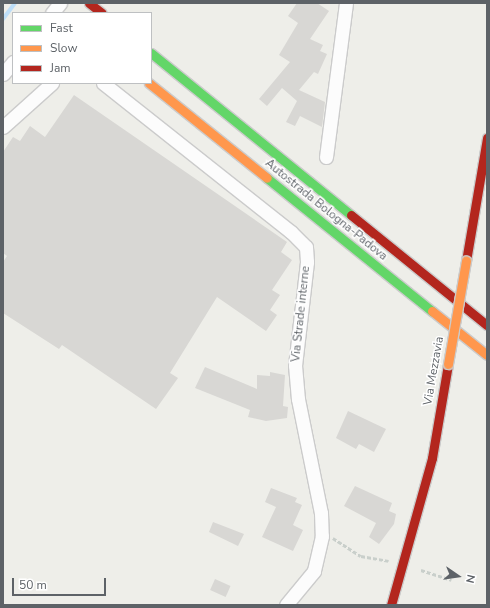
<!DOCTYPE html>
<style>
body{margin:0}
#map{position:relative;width:490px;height:608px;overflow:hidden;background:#eeeee9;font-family:"Nunito Sans",sans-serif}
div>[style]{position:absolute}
.stream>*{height:4px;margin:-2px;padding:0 2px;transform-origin:2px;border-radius:2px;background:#bddef8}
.building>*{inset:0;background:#d8d7d4;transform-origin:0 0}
.path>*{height:2.5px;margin-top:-1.25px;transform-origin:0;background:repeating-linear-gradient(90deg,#c9cfcb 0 4px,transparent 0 6px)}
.roads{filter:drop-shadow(1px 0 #cbcbcb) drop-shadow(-1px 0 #cbcbcb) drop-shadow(0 1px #cbcbcb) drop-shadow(0 -1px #cbcbcb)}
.street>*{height:13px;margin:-6.5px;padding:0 6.5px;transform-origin:6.5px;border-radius:6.5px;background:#fcfcfc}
.fast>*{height:9px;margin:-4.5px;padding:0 4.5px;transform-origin:4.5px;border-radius:4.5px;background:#63d668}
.slow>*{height:9px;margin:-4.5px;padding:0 4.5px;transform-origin:4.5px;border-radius:4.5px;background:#ff974d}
.jam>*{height:9px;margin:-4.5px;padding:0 4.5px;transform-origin:4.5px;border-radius:4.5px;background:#b3261e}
.bridges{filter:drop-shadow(1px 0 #cbcbcb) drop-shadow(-1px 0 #cbcbcb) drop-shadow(0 1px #cbcbcb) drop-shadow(0 -1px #cbcbcb)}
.street-bridge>*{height:13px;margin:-6.5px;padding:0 6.5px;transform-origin:6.5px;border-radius:6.5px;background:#fcfcfc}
.slow-bridge>*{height:9px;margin:-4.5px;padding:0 4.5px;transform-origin:4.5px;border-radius:4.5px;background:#ff974d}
span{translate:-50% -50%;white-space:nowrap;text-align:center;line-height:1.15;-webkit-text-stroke:3px #fff;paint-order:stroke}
.street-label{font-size:12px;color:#5d6267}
.frame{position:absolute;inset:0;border:4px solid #5d6267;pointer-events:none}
.legend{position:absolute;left:12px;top:12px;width:140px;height:72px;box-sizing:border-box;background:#fff;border:1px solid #bec0c2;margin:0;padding:5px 7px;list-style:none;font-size:12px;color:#5d6267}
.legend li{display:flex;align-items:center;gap:8px;height:20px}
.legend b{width:20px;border:1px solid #bec0c2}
.north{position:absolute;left:438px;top:556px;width:40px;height:40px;-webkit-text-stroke:3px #fff;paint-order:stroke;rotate:103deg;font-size:11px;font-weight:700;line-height:16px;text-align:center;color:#5d6267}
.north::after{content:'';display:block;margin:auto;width:14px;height:18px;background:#5d6267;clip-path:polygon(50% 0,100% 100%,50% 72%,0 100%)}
.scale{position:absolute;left:12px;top:578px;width:94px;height:18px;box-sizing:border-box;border:2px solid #5d6267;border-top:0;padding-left:5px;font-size:12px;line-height:14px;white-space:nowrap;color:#5d6267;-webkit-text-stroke:3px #fff;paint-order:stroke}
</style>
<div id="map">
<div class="stream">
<div style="left:3px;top:19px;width:20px;rotate:-53deg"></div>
</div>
<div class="building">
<div style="clip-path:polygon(297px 3px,317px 3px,329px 11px,310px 39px,323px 45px,320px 51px,327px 54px,318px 74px,314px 72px,299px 90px,325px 102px,322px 127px,300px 116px,295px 126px,286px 122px,297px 101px,282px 88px,267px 106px,259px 99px,290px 62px,279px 55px,298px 23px,288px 16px)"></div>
<div style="clip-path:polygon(74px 95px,287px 242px,281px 252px,292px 260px,272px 290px,280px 295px,270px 310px,277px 315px,266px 331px,217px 297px,170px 373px,178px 378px,156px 409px,62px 345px,59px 349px,3px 313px,3px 262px,7px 256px,3px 253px,3px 152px,13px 137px,20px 141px,30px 126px,45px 137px)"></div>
<div style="clip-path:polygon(205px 367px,257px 389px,257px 375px,270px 376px,270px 372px,285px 375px,283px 406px,288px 407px,287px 418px,266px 421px,248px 417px,250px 410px,195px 388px)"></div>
<div style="clip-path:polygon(348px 411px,386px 429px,374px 452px,359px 444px,356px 449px,336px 438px)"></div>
<div style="clip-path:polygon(355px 486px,392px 503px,389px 511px,396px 514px,394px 524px,379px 544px,369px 537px,376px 523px,344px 506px)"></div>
<div style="clip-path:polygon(271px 488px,297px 498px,295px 502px,302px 505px,293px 525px,303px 530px,293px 551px,262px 537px,276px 507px,265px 502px)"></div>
<div style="clip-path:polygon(213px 522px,244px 534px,238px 546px,209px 532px)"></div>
<div style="left:215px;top:579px;width:17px;height:12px;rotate:24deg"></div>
</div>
<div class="path">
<div style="left:333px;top:538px;width:33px;rotate:33deg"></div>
<div style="left:361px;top:556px;width:28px;rotate:10deg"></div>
<div style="left:421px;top:570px;width:32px;rotate:18deg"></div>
</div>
<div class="roads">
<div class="street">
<div style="left:3px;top:74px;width:16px;rotate:-50deg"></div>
<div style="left:103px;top:83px;width:240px;rotate:38.4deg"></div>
<div style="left:291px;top:232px;width:21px;rotate:45deg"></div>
<div style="left:306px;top:247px;width:15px;rotate:86deg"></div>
<div style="left:307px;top:262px;width:104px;rotate:96.6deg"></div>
<div style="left:295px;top:365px;width:34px;rotate:85deg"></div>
<div style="left:298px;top:399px;width:116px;rotate:78.6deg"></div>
<div style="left:321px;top:513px;width:23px;rotate:88deg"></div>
<div style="left:322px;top:536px;width:36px;rotate:103deg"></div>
<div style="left:314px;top:571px;width:44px;rotate:129.5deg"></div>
<div style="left:3px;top:127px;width:66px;rotate:-41.9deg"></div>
<div style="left:326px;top:157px;width:155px;rotate:-82.6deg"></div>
</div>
<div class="fast">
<div style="left:151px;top:53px;width:257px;rotate:39deg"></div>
<div style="left:267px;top:178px;width:212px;rotate:38.9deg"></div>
</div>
<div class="slow">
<div style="left:149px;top:83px;width:151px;rotate:38.8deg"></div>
<div style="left:432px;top:311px;width:70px;rotate:38.7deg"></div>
</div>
<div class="jam">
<div style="left:89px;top:3px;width:16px;rotate:38deg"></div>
<div style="left:351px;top:215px;width:175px;rotate:39deg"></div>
<div style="left:466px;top:261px;width:125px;rotate:-80.3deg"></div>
<div style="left:391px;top:605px;width:153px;rotate:-74.4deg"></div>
<div style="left:432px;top:458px;width:95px;rotate:-80.3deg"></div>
</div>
</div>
<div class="bridges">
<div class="street-bridge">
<div style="left:52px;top:13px;width:13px;rotate:-51deg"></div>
</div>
<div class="slow-bridge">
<div style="left:448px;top:364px;width:105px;rotate:-80.1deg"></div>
</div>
</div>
<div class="street-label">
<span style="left:326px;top:210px;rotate:39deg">Autostrada Bologna-Padova</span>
<span style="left:301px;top:314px;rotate:-84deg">Via Strade interne</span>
<span style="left:434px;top:371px;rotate:-80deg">Via Mezzavia</span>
</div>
<div class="frame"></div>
<ul class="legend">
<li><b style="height:5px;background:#63d668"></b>Fast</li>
<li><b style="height:5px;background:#ff974d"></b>Slow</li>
<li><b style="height:5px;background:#b3261e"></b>Jam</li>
</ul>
<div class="north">N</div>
<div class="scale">50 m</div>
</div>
